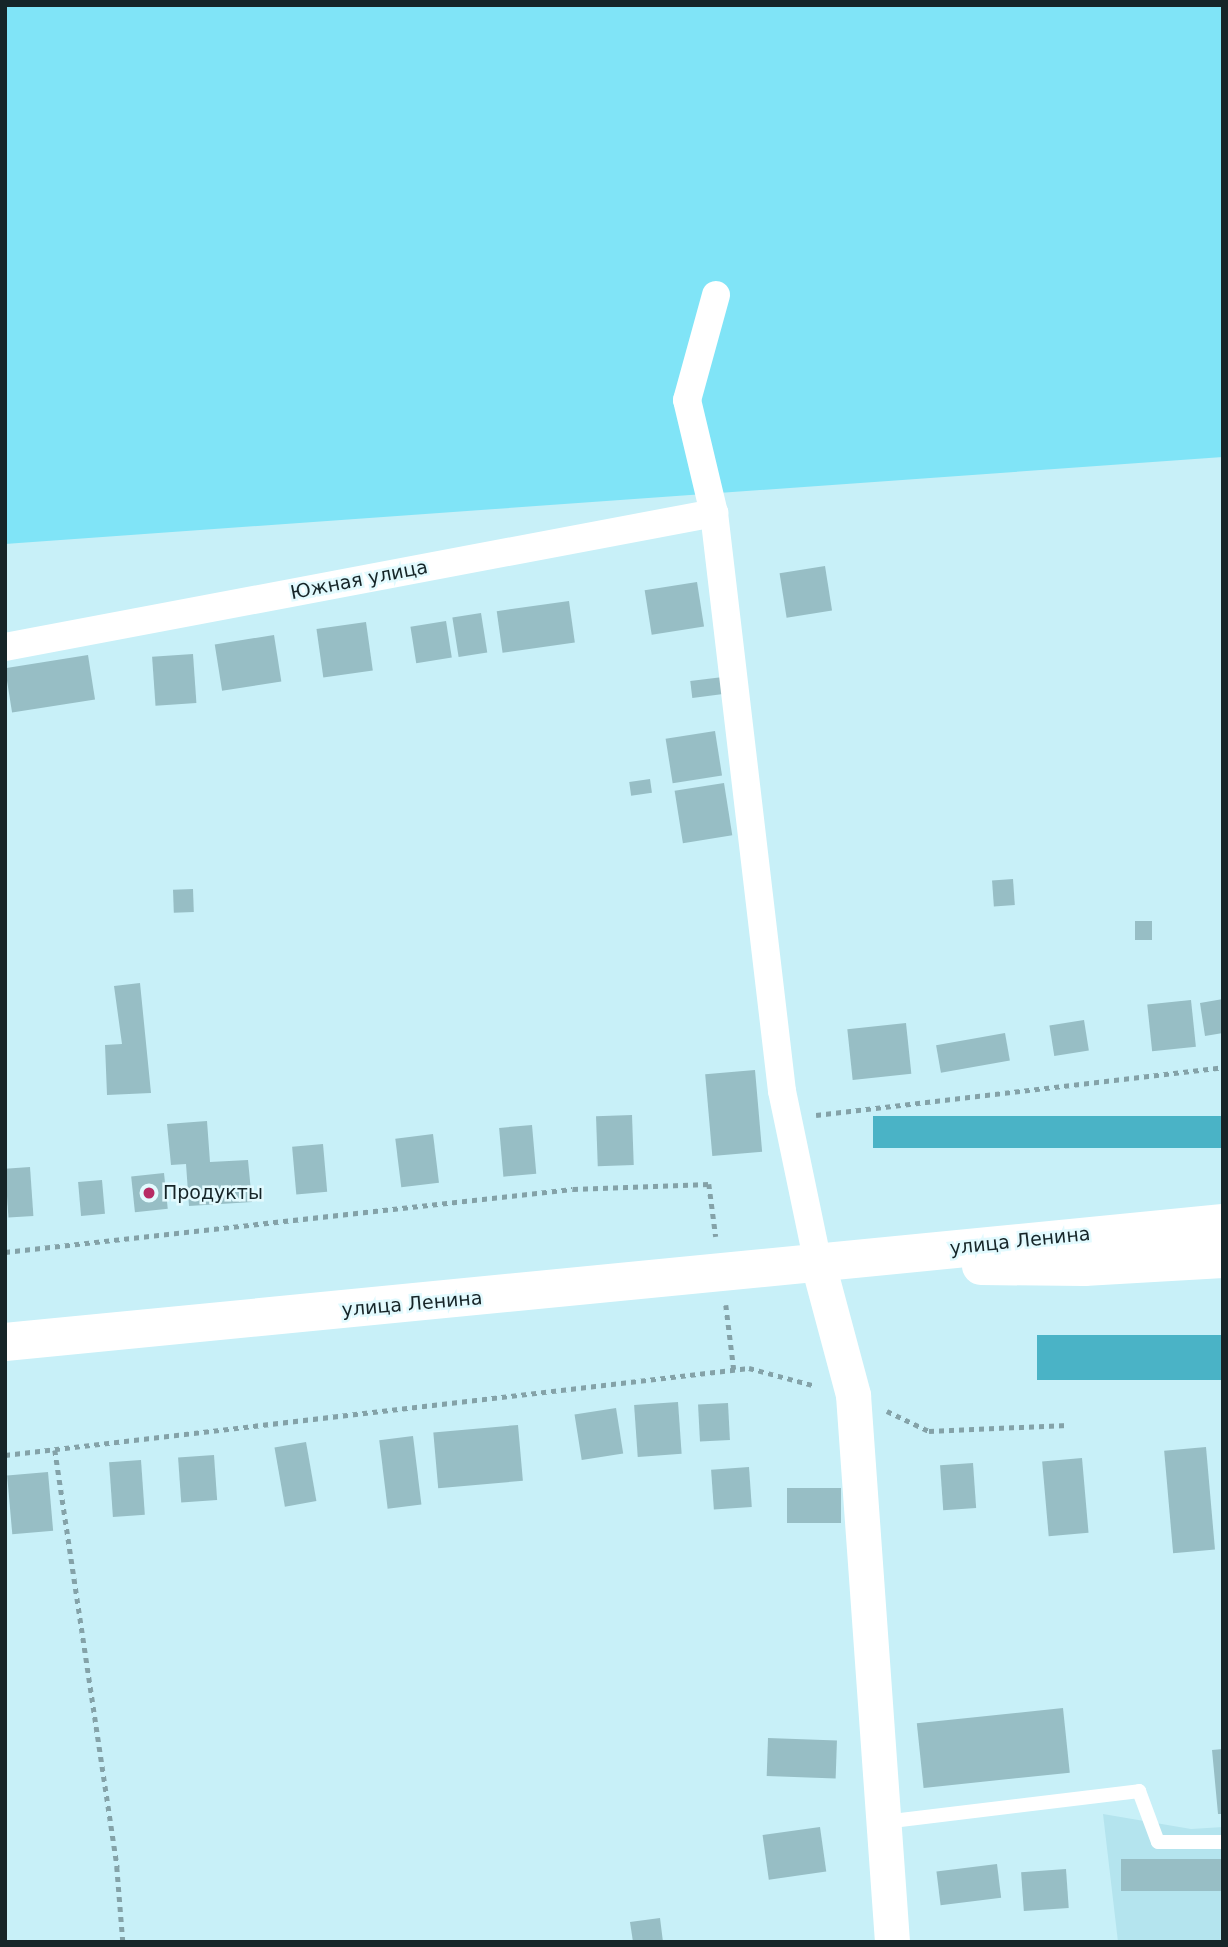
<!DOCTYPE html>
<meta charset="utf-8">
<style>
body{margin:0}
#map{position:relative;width:1228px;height:1947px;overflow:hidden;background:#c8f0f8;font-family:"DejaVu Sans",sans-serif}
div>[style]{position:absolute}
.built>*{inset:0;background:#b4e4ee}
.green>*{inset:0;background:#80e4f7}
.forest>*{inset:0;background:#4ab3c6;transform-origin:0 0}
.building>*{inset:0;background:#97bec5;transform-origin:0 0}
.path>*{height:4.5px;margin-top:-2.25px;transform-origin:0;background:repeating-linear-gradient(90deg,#84a2a8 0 5px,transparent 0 10px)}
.service>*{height:14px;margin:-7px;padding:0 7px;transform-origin:7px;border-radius:7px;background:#fff}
.minor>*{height:28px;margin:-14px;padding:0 14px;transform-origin:14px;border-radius:14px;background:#fff}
.tertiary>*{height:35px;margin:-17.5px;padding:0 17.5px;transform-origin:17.5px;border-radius:17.5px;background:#fff}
.trunk>*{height:38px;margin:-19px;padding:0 19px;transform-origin:19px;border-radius:19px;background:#fff}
.dots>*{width:19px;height:19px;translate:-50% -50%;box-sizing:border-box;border:4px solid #e2fafe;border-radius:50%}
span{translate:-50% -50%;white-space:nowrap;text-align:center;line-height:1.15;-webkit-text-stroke:5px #e2fafe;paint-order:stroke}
.street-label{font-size:19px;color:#162528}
.poi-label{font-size:19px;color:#162528}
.left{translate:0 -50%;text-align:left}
.frame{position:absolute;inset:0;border:7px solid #162528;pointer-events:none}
</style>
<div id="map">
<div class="built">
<div style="clip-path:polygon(1103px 1814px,1191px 1829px,1223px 1827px,1223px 1942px,1118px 1942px)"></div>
</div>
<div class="green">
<div style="clip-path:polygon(5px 5px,1223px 5px,1223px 457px,5px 544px)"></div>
</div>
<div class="forest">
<div style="left:1223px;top:1116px;width:32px;height:350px;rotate:90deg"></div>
<div style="left:1223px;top:1335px;width:45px;height:186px;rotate:90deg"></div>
</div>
<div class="building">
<div style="left:825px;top:566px;width:45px;height:46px;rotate:81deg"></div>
<div style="left:697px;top:582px;width:45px;height:53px;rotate:81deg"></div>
<div style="left:569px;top:601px;width:42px;height:73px;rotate:82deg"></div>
<div style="left:481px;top:613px;width:40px;height:29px;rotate:81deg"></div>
<div style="left:446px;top:621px;width:37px;height:36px;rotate:81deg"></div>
<div style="left:366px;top:622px;width:49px;height:50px;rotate:82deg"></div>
<div style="left:274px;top:635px;width:47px;height:60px;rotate:81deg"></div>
<div style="left:193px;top:654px;width:49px;height:41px;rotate:86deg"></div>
<div style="left:88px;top:655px;width:45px;height:84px;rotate:81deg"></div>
<div style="left:723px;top:677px;width:17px;height:33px;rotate:83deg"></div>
<div style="left:715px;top:731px;width:45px;height:50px;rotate:81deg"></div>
<div style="left:650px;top:779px;width:14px;height:21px;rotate:82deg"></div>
<div style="left:724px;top:783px;width:53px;height:50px;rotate:81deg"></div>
<div style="left:1013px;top:879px;width:26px;height:21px;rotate:86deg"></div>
<div style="left:193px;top:889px;width:23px;height:20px;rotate:88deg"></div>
<div style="left:1135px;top:921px;width:17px;height:19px"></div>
<div style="clip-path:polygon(140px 983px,151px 1093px,107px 1095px,105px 1045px,122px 1044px,114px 986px)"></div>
<div style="clip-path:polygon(1223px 999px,1223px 1033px,1205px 1036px,1200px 1003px)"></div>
<div style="left:1191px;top:1000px;width:47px;height:44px;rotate:84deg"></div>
<div style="left:1084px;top:1020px;width:31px;height:35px;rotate:81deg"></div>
<div style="left:906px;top:1023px;width:51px;height:59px;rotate:84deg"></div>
<div style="left:1005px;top:1033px;width:28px;height:70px;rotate:80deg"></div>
<div style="left:755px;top:1070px;width:82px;height:50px;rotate:85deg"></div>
<div style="left:632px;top:1115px;width:50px;height:36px;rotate:88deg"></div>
<div style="clip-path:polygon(207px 1121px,210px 1162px,248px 1160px,252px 1202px,189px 1206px,186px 1164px,171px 1165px,167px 1124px)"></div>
<div style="left:532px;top:1125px;width:49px;height:33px;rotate:85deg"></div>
<div style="left:433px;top:1134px;width:49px;height:38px;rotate:83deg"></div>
<div style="left:323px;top:1144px;width:48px;height:31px;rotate:85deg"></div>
<div style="left:30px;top:1167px;width:49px;height:25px;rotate:86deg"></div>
<div style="left:164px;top:1173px;width:36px;height:33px;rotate:84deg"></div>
<div style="left:102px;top:1180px;width:34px;height:24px;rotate:85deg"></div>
<div style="left:678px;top:1402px;width:52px;height:44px;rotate:86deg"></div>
<div style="left:728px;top:1403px;width:37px;height:30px;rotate:87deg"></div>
<div style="left:616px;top:1408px;width:46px;height:42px;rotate:81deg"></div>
<div style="left:518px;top:1425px;width:56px;height:85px;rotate:85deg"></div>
<div style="left:413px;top:1436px;width:69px;height:34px;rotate:83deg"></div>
<div style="left:306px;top:1442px;width:60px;height:32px;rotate:80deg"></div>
<div style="left:1206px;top:1447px;width:103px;height:42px;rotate:85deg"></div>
<div style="left:214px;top:1455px;width:45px;height:36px;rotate:86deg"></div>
<div style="left:1082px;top:1458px;width:75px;height:40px;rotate:85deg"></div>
<div style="left:141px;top:1460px;width:55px;height:32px;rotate:86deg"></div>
<div style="left:973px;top:1463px;width:45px;height:33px;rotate:86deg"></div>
<div style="left:749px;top:1467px;width:40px;height:38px;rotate:86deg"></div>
<div style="left:48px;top:1472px;width:59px;height:41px;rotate:85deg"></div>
<div style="left:787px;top:1488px;width:54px;height:35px"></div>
<div style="left:1063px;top:1708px;width:65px;height:147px;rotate:84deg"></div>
<div style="left:768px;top:1738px;width:69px;height:38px;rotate:2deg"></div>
<div style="clip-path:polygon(1223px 1749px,1223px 1814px,1218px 1814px,1212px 1750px)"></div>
<div style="left:820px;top:1827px;width:45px;height:58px;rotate:82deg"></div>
<div style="left:1223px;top:1859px;width:32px;height:102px;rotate:90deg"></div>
<div style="left:997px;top:1864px;width:34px;height:61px;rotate:83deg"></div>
<div style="left:1066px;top:1869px;width:39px;height:45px;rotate:86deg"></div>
<div style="clip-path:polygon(660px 1918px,663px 1942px,633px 1942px,630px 1922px)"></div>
</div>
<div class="path">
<div style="left:816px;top:1115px;width:410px;rotate:-6.7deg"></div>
<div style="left:5px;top:1252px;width:571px;rotate:-6.33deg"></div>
<div style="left:573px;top:1189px;width:136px;rotate:-2.1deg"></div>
<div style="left:709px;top:1184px;width:53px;rotate:82.5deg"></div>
<div style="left:726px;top:1305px;width:65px;rotate:83deg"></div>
<div style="left:887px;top:1411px;width:47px;rotate:25.5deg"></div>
<div style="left:929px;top:1431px;width:139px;rotate:-2.5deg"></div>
<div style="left:55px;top:1450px;width:422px;rotate:81.5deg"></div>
<div style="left:117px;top:1867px;width:75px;rotate:85.4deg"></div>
<div style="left:5px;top:1455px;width:749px;rotate:-6.67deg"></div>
<div style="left:749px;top:1368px;width:69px;rotate:15deg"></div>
</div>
<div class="service">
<div style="left:884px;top:1822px;width:257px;rotate:-6.9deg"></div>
<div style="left:1139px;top:1791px;width:54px;rotate:69.6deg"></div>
<div style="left:1158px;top:1842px;width:65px"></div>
</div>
<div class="minor">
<div style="left:716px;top:295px;width:109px;rotate:105.4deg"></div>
<div style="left:687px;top:400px;width:116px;rotate:76.6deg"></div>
<div style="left:714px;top:513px;width:582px;rotate:83.29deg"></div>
<div style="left:782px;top:1091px;width:177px;rotate:78.2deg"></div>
<div style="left:5px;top:647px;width:722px;rotate:-10.7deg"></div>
</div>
<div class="tertiary">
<div style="left:818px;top:1264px;width:136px;rotate:75deg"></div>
<div style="left:853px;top:1395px;width:548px;rotate:85.92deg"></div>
</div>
<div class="trunk">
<div style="left:981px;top:1266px;width:103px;rotate:0.6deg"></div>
<div style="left:1084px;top:1267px;width:139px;rotate:-3.3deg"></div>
<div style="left:5px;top:1342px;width:1224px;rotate:-5.58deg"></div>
</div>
<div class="dots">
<div style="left:149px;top:1193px;background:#b72b64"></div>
</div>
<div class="street-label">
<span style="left:359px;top:580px;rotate:-11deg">Южная улица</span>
<span style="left:1020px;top:1241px;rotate:-6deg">улица Ленина</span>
<span style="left:412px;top:1304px;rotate:-5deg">улица Ленина</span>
</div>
<div class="poi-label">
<span class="left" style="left:163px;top:1193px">Продукты</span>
</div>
<div class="frame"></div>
</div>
